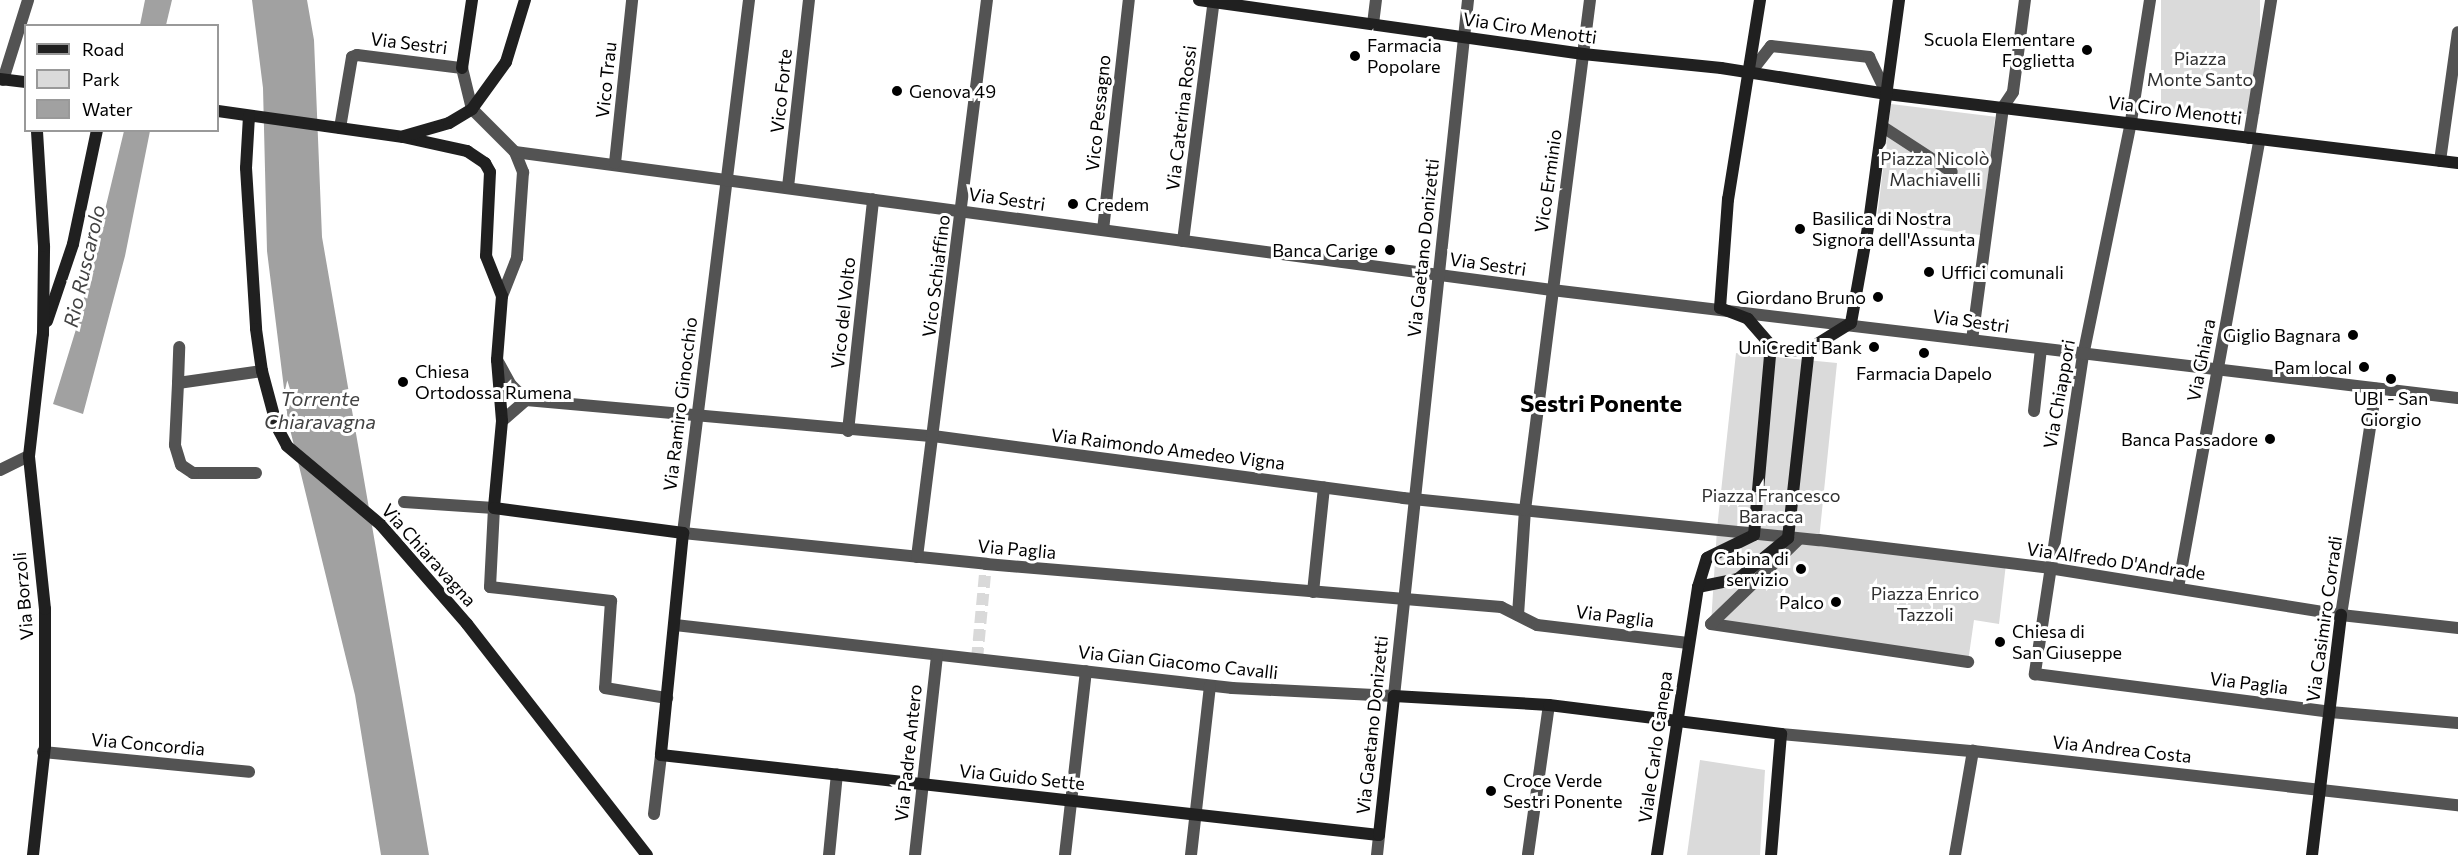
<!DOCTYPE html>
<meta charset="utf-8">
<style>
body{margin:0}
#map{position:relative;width:2458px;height:855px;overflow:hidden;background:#fff;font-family:Commissioner,sans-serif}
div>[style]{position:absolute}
.green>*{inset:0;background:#dadada;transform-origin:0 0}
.water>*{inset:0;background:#a1a1a1}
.street-tunnel>*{height:12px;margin-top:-6px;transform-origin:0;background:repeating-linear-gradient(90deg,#d9d9d9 0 12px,transparent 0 18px)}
.street>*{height:12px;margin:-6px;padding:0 6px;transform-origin:6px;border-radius:6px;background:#535353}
.secondary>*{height:12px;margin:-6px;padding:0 6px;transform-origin:6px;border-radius:6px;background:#202020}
.dots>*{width:16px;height:16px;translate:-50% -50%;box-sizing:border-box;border:3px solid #fff;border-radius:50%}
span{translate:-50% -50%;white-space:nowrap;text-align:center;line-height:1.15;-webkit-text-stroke:6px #fff;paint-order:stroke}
.street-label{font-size:18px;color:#000}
.poi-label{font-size:18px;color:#000}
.right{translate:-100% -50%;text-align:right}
.left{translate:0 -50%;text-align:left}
.park-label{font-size:18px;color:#313131}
.water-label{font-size:20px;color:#424242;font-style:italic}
.district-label{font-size:24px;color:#000;font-weight:700}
.legend{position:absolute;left:24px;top:24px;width:195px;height:108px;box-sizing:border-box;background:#fff;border:2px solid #999;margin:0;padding:8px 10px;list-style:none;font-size:18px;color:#000}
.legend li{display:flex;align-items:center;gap:12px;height:30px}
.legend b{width:30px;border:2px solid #999}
</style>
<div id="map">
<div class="green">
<div style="left:2161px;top:0;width:99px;height:114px"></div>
<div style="left:1891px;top:104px;width:105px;height:119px;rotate:7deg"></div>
<div style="clip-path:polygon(1736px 353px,1837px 363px,1819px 540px,2006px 564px,1999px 624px,1974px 620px,1968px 662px,1711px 624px,1717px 529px)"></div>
<div style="clip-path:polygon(1700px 760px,1765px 770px,1760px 855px,1687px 855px)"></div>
</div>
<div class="water">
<div style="clip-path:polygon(145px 0,172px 0,166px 25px,140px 25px)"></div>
<div style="clip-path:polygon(252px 0,307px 0,314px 40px,322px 237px,429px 855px,381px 855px,355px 695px,288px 421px,267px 251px,263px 88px)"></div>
<div style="clip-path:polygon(124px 131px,150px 131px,125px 256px,83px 414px,53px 404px,77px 326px)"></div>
</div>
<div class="street-tunnel">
<div style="left:977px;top:659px;width:95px;rotate:-84.6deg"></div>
</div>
<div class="street">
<div style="left:749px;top:0;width:537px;rotate:97.06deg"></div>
<div style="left:683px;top:533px;width:305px;rotate:5.8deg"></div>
<div style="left:986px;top:564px;width:517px;rotate:4.77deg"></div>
<div style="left:1501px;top:607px;width:40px;rotate:26.6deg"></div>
<div style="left:1537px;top:625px;width:152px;rotate:6.8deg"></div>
<div style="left:2150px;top:0;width:123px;rotate:98.9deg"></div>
<div style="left:2131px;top:122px;width:238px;rotate:101.6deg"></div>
<div style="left:2083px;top:355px;width:323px;rotate:98.6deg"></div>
<div style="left:2035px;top:674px;width:297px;rotate:7.3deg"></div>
<div style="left:2330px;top:712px;width:128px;rotate:4.9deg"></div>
<div style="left:1373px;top:24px;width:24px;rotate:-83deg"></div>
<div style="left:1750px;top:73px;width:34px;rotate:-52deg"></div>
<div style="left:1771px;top:46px;width:99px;rotate:6.4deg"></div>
<div style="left:1869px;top:57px;width:41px;rotate:64.1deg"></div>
<div style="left:3px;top:80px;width:84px;rotate:-72.6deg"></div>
<div style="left:1883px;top:127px;width:82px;rotate:33.1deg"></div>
<div style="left:340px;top:128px;width:72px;rotate:-80.4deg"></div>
<div style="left:352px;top:57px;width:5px;rotate:-22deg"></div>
<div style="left:357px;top:55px;width:106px;rotate:7.1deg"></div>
<div style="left:462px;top:68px;width:42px;rotate:76.3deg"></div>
<div style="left:472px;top:109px;width:61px;rotate:45deg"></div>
<div style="left:515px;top:152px;width:22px;rotate:68deg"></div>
<div style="left:523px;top:172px;width:86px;rotate:94deg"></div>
<div style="left:517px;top:258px;width:41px;rotate:111.5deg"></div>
<div style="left:2249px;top:138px;width:140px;rotate:-80.9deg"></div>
<div style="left:515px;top:152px;width:1046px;rotate:7.58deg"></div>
<div style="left:1552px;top:290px;width:912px;rotate:6.8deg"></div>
<div style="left:2440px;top:161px;width:130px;rotate:-82.1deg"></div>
<div style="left:615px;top:163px;width:164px;rotate:-84deg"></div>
<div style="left:788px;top:187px;width:188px;rotate:-83.6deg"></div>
<div style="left:1103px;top:230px;width:231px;rotate:-83.6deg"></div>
<div style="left:1183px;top:241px;width:243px;rotate:-82.7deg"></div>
<div style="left:1972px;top:340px;width:235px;rotate:-82.4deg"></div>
<div style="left:2003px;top:107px;width:18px;rotate:-56deg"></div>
<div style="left:2013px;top:92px;width:93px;rotate:-82.6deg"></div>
<div style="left:497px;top:360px;width:29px;rotate:61deg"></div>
<div style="left:511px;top:385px;width:21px;rotate:45deg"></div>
<div style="left:178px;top:383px;width:36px;rotate:-88deg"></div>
<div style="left:2034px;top:411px;width:62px;rotate:-83.6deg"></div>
<div style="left:502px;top:421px;width:32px;rotate:-41deg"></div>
<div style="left:526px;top:400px;width:409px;rotate:5.1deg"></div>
<div style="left:933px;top:436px;width:474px;rotate:7.5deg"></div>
<div style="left:1403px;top:498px;width:418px;rotate:5.8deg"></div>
<div style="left:1819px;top:540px;width:232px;rotate:6.9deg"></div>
<div style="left:2049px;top:568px;width:296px;rotate:9.1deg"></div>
<div style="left:2341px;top:615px;width:118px;rotate:6.3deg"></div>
<div style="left:848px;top:431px;width:233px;rotate:-83.8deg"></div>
<div style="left:0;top:470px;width:32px;rotate:-26deg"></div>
<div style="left:256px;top:473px;width:63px;rotate:180deg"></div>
<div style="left:193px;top:473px;width:14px;rotate:-146deg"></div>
<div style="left:181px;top:465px;width:21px;rotate:-107deg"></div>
<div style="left:175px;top:445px;width:62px;rotate:-87.2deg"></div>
<div style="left:178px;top:383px;width:85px;rotate:-8.1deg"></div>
<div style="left:404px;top:502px;width:90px;rotate:3.8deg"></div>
<div style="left:494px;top:508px;width:79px;rotate:92.9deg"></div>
<div style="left:490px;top:587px;width:122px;rotate:6.6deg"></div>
<div style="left:611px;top:601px;width:87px;rotate:93.9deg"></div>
<div style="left:605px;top:688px;width:63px;rotate:9.2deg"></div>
<div style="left:917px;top:557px;width:561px;rotate:-82.84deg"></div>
<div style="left:2178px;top:588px;width:456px;rotate:-79.7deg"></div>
<div style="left:1313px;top:592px;width:105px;rotate:-84deg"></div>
<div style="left:1518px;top:615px;width:105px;rotate:-86.2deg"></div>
<div style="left:1525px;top:510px;width:514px;rotate:-82.74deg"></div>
<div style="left:2341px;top:615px;width:229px;rotate:-81.2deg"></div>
<div style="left:1711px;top:624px;width:260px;rotate:8.4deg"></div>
<div style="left:1711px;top:624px;width:122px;rotate:-44deg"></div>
<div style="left:675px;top:625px;width:561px;rotate:6.45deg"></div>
<div style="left:1232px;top:688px;width:162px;rotate:2.8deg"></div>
<div style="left:1394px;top:696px;width:700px;rotate:-83.93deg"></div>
<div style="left:1781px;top:734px;width:193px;rotate:5.1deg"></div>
<div style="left:1973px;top:751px;width:488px;rotate:6.4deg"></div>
<div style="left:43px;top:752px;width:207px;rotate:5.5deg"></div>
<div style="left:654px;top:814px;width:59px;rotate:-83.2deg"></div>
<div style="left:1528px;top:854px;width:150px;rotate:-82deg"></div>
<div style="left:829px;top:855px;width:81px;rotate:-84.4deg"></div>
<div style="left:915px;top:855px;width:201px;rotate:-83.7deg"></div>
<div style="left:1065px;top:855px;width:185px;rotate:-83.5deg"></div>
<div style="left:1191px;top:855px;width:170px;rotate:-83.6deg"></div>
<div style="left:1377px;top:855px;width:20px;rotate:-84deg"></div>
<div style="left:1955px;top:855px;width:106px;rotate:-80.2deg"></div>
</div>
<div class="secondary">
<div style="left:1199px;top:0;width:388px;rotate:8deg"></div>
<div style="left:1583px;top:54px;width:139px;rotate:5.8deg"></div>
<div style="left:1721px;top:68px;width:168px;rotate:8.9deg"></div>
<div style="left:1887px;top:94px;width:575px;rotate:6.89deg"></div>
<div style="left:1760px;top:0;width:202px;rotate:99.1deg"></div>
<div style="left:1728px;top:199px;width:109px;rotate:94.2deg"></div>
<div style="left:1720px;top:308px;width:30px;rotate:21deg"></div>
<div style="left:1748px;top:319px;width:35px;rotate:49deg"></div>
<div style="left:1771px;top:345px;width:17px;rotate:21deg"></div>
<div style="left:1787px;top:351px;width:22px;rotate:-5deg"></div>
<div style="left:1809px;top:349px;width:49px;rotate:-31.8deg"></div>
<div style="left:1851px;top:323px;width:103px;rotate:-79.9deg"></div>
<div style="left:1869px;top:222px;width:224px;rotate:-82.3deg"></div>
<div style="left:462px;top:68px;width:69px;rotate:-81.6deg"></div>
<div style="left:0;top:79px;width:26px;rotate:7deg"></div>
<div style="left:218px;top:111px;width:187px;rotate:8deg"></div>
<div style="left:403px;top:137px;width:66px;rotate:12.3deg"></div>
<div style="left:467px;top:151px;width:22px;rotate:34deg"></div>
<div style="left:485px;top:163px;width:10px;rotate:61deg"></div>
<div style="left:490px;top:172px;width:84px;rotate:92.7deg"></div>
<div style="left:486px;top:256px;width:43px;rotate:68.2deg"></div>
<div style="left:502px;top:296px;width:64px;rotate:94.5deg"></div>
<div style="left:497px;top:360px;width:61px;rotate:85.3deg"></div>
<div style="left:502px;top:421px;width:87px;rotate:95.3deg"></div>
<div style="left:494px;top:508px;width:191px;rotate:7.5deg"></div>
<div style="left:683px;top:533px;width:223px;rotate:95.7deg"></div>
<div style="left:661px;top:755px;width:722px;rotate:6.36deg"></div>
<div style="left:1379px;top:835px;width:140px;rotate:-83.8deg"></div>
<div style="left:1394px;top:696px;width:155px;rotate:3.3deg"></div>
<div style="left:1549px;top:705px;width:234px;rotate:7.1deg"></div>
<div style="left:1781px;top:734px;width:121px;rotate:94.7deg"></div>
<div style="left:249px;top:116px;width:52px;rotate:93.3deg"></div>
<div style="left:246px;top:168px;width:161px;rotate:86.4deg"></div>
<div style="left:256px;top:329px;width:42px;rotate:81.9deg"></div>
<div style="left:262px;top:371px;width:58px;rotate:75deg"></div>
<div style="left:277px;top:427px;width:21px;rotate:62deg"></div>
<div style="left:287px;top:446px;width:123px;rotate:40deg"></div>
<div style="left:381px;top:525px;width:131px;rotate:49deg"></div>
<div style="left:467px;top:624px;width:293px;rotate:52.1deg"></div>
<div style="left:404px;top:136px;width:47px;rotate:-16.1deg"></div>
<div style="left:449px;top:123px;width:27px;rotate:-31deg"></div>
<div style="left:472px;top:109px;width:58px;rotate:-54.1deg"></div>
<div style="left:506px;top:62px;width:65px;rotate:-73deg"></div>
<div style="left:47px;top:321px;width:81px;rotate:-71.3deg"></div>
<div style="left:73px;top:244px;width:116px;rotate:-78.1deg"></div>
<div style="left:1698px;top:587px;width:41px;rotate:-11.3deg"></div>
<div style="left:1738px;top:579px;width:65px;rotate:-39.4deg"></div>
<div style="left:1788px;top:538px;width:190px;rotate:-83.7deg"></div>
<div style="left:33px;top:855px;width:110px;rotate:-83.7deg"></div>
<div style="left:45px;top:746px;width:137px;rotate:-90deg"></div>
<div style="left:45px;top:609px;width:154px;rotate:-96deg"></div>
<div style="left:29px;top:456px;width:123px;rotate:-83.5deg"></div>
<div style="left:43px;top:334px;width:88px;rotate:-89.3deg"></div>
<div style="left:44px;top:246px;width:116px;rotate:-93.5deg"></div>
<div style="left:1657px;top:855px;width:271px;rotate:-81.3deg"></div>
<div style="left:1698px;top:587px;width:30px;rotate:-73deg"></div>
<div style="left:1707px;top:558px;width:52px;rotate:-26.1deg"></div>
<div style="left:1754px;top:535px;width:191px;rotate:-84.9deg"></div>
<div style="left:2312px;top:855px;width:242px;rotate:-83.1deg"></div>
</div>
<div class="dots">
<div style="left:2087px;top:50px;background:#000"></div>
<div style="left:1355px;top:56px;background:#000"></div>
<div style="left:897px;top:91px;background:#000"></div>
<div style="left:1073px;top:204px;background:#000"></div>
<div style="left:1800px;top:229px;background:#000"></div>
<div style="left:1390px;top:250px;background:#000"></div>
<div style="left:1929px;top:272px;background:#000"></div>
<div style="left:1878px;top:297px;background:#000"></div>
<div style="left:2353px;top:335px;background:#000"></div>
<div style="left:1874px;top:347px;background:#000"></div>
<div style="left:1924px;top:353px;background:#000"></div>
<div style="left:2364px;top:367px;background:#000"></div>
<div style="left:2391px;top:379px;background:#000"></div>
<div style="left:403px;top:382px;background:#000"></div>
<div style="left:2270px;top:439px;background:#000"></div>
<div style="left:1801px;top:569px;background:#000"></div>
<div style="left:1836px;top:602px;background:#000"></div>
<div style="left:2000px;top:642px;background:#000"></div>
<div style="left:1491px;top:791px;background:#000"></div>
</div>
<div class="street-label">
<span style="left:1530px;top:28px;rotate:8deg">Via Ciro Menotti</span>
<span style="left:409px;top:43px;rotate:7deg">Via Sestri</span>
<span style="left:606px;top:80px;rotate:-84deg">Vico Trau</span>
<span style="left:781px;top:91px;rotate:-84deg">Vico Forte</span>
<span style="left:2175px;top:110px;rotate:7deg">Via Ciro Menotti</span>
<span style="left:1098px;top:113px;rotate:-84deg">Vico Pessagno</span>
<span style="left:1181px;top:118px;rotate:-83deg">Via Caterina Rossi</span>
<span style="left:1548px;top:181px;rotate:-82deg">Vico Erminio</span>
<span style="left:1007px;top:199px;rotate:8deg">Via Sestri</span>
<span style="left:1423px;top:248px;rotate:-84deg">Via Gaetano Donizetti</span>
<span style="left:1488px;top:264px;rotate:8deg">Via Sestri</span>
<span style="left:936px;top:276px;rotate:-83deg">Vico Schiaffino</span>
<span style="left:843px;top:313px;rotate:-84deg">Vico del Volto</span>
<span style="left:1971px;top:321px;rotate:8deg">Via Sestri</span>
<span style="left:2201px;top:360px;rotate:-79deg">Via Ghiara</span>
<span style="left:2059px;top:394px;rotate:-80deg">Via Chiappori</span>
<span style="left:680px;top:404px;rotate:-83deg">Via Ramiro Ginocchio</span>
<span style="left:1168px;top:449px;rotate:7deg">Via Raimondo Amedeo Vigna</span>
<span style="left:1017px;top:549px;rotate:5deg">Via Paglia</span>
<span style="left:429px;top:555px;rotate:48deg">Via Chiaravagna</span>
<span style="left:2116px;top:561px;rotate:8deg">Via Alfredo D'Andrade</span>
<span style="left:23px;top:596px;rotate:-95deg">Via Borzoli</span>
<span style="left:1615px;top:616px;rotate:7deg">Via Paglia</span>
<span style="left:2324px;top:619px;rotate:-82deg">Via Casimiro Corradi</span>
<span style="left:1178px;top:662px;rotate:6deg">Via Gian Giacomo Cavalli</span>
<span style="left:2249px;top:683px;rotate:7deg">Via Paglia</span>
<span style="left:1372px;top:725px;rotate:-84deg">Via Gaetano Donizetti</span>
<span style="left:148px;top:744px;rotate:5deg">Via Concordia</span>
<span style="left:1655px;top:747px;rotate:-82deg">Viale Carlo Canepa</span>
<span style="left:2122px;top:749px;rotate:6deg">Via Andrea Costa</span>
<span style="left:908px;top:753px;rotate:-84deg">Via Padre Antero</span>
<span style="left:1022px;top:777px;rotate:6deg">Via Guido Sette</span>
</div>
<div class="poi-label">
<span class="right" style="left:2075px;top:50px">Scuola Elementare<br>Foglietta</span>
<span class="left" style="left:1367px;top:56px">Farmacia<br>Popolare</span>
<span class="left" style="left:909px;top:91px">Genova 49</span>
<span class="left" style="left:1085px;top:204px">Credem</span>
<span class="left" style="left:1812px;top:229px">Basilica di Nostra<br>Signora dell'Assunta</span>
<span class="right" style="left:1378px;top:250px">Banca Carige</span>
<span class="left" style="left:1941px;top:272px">Uffici comunali</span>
<span class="right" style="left:1866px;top:297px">Giordano Bruno</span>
<span class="right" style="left:2341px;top:335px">Giglio Bagnara</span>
<span class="right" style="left:1862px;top:347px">UniCredit Bank</span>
<span class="right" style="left:2352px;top:367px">Pam local</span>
<span class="left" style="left:415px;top:382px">Chiesa<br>Ortodossa Rumena</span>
<span style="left:1924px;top:373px">Farmacia Dapelo</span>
<span style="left:2391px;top:409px">UBI - San<br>Giorgio</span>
<span class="right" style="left:2258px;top:439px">Banca Passadore</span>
<span class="right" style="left:1789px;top:569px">Cabina di<br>servizio</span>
<span class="right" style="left:1824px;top:602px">Palco</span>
<span class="left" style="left:2012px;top:642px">Chiesa di<br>San Giuseppe</span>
<span class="left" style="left:1503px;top:791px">Croce Verde<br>Sestri Ponente</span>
</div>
<div class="park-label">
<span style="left:2200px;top:69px">Piazza<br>Monte Santo</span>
<span style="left:1935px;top:169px">Piazza Nicolò<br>Machiavelli</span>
<span style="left:1771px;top:506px">Piazza Francesco<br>Baracca</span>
<span style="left:1925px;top:604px">Piazza Enrico<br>Tazzoli</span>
</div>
<div class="water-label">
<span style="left:84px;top:266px;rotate:-77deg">Rio Ruscarolo</span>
<span style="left:320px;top:410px">Torrente<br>Chiaravagna</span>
</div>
<div class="district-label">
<span style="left:1601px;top:403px">Sestri Ponente</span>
</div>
<ul class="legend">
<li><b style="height:8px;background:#202020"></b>Road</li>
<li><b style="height:16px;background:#dadada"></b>Park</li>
<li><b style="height:16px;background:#a1a1a1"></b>Water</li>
</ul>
</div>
